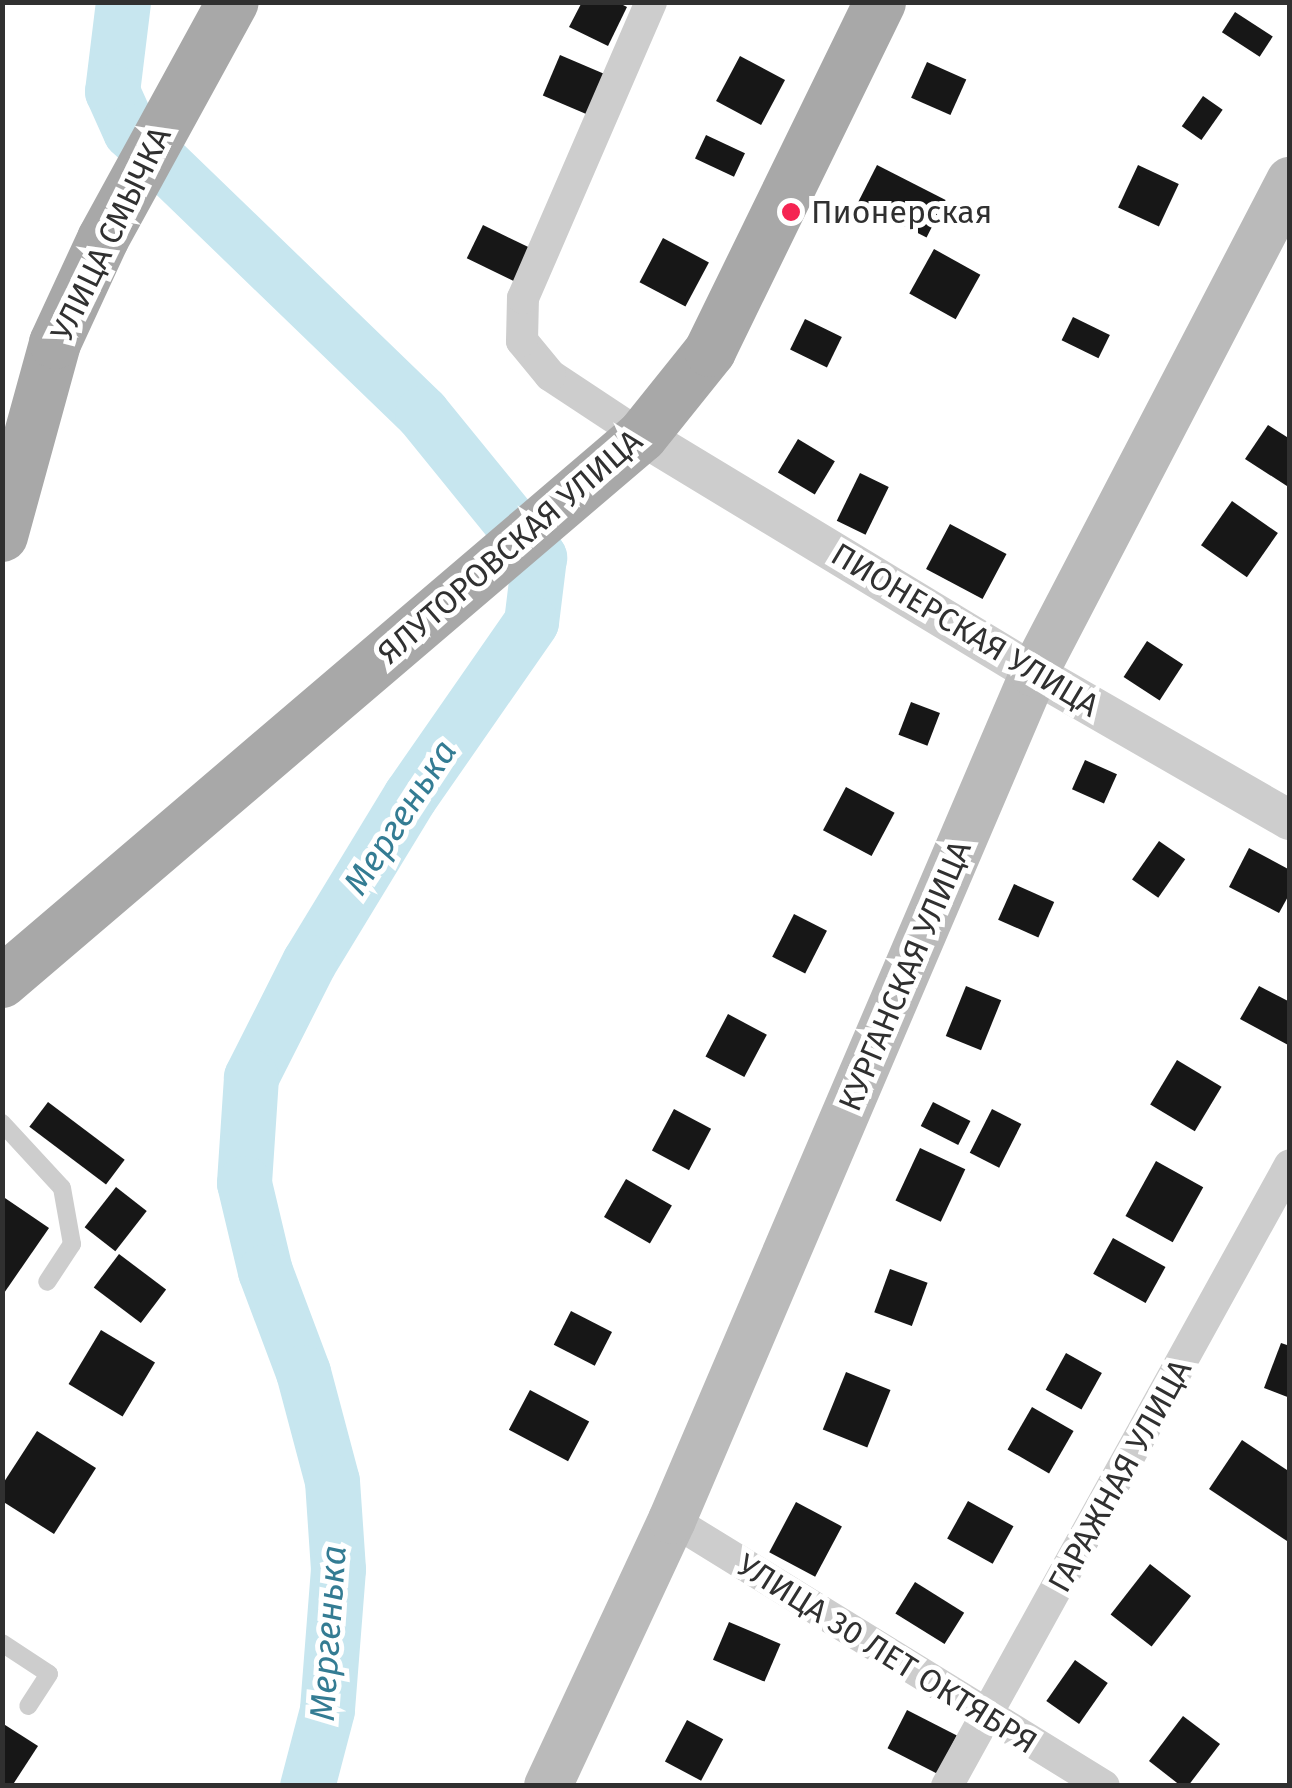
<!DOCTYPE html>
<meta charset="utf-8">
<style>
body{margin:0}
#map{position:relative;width:1292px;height:1788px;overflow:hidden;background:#fff;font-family:"Fira Sans",sans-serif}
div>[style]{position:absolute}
.river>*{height:55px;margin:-27.5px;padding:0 27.5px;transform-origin:27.5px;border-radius:27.5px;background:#c7e6ef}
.building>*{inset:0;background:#171717;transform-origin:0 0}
.service>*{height:18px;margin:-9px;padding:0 9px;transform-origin:9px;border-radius:9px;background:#cdcdcd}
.minor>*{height:32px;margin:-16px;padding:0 16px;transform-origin:16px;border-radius:16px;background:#cdcdcd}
.tertiary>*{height:40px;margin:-20px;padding:0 20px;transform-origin:20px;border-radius:20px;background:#cdcdcd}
.secondary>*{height:48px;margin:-24px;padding:0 24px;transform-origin:24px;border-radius:24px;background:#bababa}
.primary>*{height:52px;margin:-26px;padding:0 26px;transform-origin:26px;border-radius:26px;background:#a8a8a8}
.dots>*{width:28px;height:28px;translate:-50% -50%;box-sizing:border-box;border:5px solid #fff;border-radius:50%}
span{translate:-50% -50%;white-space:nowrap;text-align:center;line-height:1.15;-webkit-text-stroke:10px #fff;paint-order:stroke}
.poi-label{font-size:32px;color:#303030}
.left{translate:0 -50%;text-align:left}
.street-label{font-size:32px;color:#303030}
.water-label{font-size:35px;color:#347c93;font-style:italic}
.frame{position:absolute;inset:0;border:5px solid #303030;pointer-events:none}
</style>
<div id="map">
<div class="river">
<div style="left:123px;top:2px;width:90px;rotate:97deg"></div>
<div style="left:112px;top:91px;width:44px;rotate:65.8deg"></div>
<div style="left:130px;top:131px;width:406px;rotate:44deg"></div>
<div style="left:422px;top:413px;width:186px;rotate:50.9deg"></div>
<div style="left:539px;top:557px;width:65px;rotate:97deg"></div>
<div style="left:531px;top:622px;width:212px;rotate:124.8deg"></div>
<div style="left:410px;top:796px;width:194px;rotate:121.3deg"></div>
<div style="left:309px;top:962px;width:129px;rotate:116.8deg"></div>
<div style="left:251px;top:1077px;width:106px;rotate:93.8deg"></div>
<div style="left:244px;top:1183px;width:90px;rotate:76.6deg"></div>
<div style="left:265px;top:1271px;width:108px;rotate:69.4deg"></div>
<div style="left:303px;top:1372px;width:113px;rotate:75.1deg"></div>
<div style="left:332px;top:1481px;width:88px;rotate:86.1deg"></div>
<div style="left:338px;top:1569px;width:141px;rotate:94.5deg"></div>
<div style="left:327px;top:1710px;width:79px;rotate:104.7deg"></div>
</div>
<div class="building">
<div style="clip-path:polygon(582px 2px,617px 2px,627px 7px,608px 46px,569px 27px)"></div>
<div style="left:1235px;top:12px;width:45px;height:24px;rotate:33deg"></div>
<div style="left:560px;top:55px;width:49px;height:44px;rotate:23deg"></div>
<div style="left:740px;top:56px;width:51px;height:51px;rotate:28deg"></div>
<div style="left:927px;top:62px;width:43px;height:39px;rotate:24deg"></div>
<div style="left:1203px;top:96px;width:24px;height:37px;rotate:35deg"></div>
<div style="left:706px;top:135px;width:43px;height:26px;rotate:25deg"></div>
<div style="left:877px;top:165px;width:77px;height:42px;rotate:27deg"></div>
<div style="left:1138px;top:165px;width:45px;height:47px;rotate:25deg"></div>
<div style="left:483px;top:225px;width:55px;height:37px;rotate:26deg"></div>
<div style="left:663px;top:238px;width:52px;height:50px;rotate:28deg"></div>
<div style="left:934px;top:249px;width:53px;height:51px;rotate:29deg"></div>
<div style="left:1073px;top:317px;width:41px;height:26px;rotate:26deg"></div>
<div style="left:805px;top:319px;width:41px;height:34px;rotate:26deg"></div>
<div style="clip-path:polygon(1268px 425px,1290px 439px,1290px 488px,1245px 459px)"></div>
<div style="left:798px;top:439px;width:43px;height:39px;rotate:31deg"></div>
<div style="left:860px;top:473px;width:32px;height:53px;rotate:26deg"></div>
<div style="left:1232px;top:501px;width:56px;height:54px;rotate:35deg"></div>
<div style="left:950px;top:524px;width:64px;height:51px;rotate:28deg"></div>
<div style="left:1147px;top:641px;width:43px;height:43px;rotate:33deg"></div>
<div style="left:911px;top:702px;width:31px;height:35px;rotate:21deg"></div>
<div style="left:1085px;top:760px;width:35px;height:32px;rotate:24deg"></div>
<div style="left:846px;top:787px;width:55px;height:49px;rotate:28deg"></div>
<div style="left:1159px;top:841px;width:32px;height:47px;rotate:35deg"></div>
<div style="clip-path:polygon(1249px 848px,1290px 870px,1290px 893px,1279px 913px,1229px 887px)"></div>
<div style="left:1014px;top:884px;width:44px;height:39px;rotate:24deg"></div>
<div style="left:794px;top:914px;width:37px;height:48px;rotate:27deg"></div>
<div style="left:966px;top:986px;width:38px;height:54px;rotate:22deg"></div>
<div style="clip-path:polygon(1259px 986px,1290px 1002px,1290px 1046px,1240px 1019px)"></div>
<div style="left:728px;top:1014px;width:44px;height:48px;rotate:28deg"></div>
<div style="left:1177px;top:1060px;width:52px;height:52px;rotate:31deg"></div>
<div style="left:48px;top:1102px;width:96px;height:31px;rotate:37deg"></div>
<div style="left:933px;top:1102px;width:42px;height:27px;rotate:27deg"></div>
<div style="left:674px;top:1109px;width:42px;height:47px;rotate:28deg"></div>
<div style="left:992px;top:1109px;width:33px;height:49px;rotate:27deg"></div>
<div style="left:920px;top:1148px;width:50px;height:58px;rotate:25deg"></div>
<div style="left:1156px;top:1161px;width:54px;height:63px;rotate:29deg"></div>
<div style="left:626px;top:1179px;width:53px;height:44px;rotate:30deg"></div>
<div style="left:116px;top:1187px;width:39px;height:51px;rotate:38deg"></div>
<div style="clip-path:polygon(2px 1196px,49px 1228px,2px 1296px)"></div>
<div style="left:1113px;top:1238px;width:60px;height:41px;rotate:29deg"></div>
<div style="left:119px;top:1254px;width:59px;height:42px;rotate:37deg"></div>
<div style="left:890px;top:1269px;width:40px;height:46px;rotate:20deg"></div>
<div style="left:571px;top:1311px;width:46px;height:38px;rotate:27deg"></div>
<div style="left:101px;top:1330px;width:63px;height:63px;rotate:31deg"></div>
<div style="clip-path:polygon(1281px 1343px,1290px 1346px,1290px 1398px,1264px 1388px)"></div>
<div style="left:1066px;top:1353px;width:41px;height:42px;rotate:29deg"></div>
<div style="left:846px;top:1372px;width:48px;height:62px;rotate:22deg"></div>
<div style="left:530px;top:1390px;width:67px;height:45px;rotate:28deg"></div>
<div style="left:1032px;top:1407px;width:48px;height:49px;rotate:30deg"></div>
<div style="clip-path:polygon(37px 1431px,96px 1468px,54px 1534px,2px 1501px,2px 1485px)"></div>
<div style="clip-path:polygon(1242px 1440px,1290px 1472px,1290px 1543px,1209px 1489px)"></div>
<div style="left:968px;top:1501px;width:52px;height:43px;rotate:29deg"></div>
<div style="left:796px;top:1502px;width:52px;height:57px;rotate:28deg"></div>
<div style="left:1150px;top:1564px;width:52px;height:64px;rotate:38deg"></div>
<div style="left:915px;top:1582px;width:58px;height:37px;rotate:32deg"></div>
<div style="left:729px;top:1622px;width:56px;height:41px;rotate:23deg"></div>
<div style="left:1075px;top:1660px;width:40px;height:50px;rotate:35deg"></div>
<div style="left:907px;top:1710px;width:56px;height:43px;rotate:27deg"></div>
<div style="clip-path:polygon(1183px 1716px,1220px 1744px,1188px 1786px,1181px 1786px,1149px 1761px)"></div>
<div style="left:687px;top:1720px;width:41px;height:47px;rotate:28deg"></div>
<div style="clip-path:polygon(2px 1723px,38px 1746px,12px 1786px,2px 1786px)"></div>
</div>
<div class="service">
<div style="left:2px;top:1123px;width:88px;rotate:47.3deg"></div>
<div style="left:62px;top:1188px;width:57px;rotate:79.9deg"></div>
<div style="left:72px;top:1244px;width:45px;rotate:123.3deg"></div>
<div style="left:2px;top:1643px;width:56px;rotate:33.4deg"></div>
<div style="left:49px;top:1674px;width:38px;rotate:123deg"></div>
</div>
<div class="minor">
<div style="left:642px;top:436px;width:110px;rotate:-146.5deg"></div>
<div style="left:550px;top:375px;width:44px;rotate:-129.5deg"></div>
<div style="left:522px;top:341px;width:43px;rotate:-88.7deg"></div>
<div style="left:523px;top:298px;width:322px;rotate:-66.6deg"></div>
<div style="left:672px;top:1520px;width:507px;rotate:31.62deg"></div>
<div style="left:947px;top:1786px;width:709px;rotate:-61.09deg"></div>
</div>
<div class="tertiary">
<div style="left:642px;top:436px;width:458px;rotate:31.2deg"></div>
<div style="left:1034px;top:673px;width:295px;rotate:29.9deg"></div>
</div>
<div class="secondary">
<div style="left:548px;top:1786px;width:293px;rotate:-65deg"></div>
<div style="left:672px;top:1520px;width:921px;rotate:-66.86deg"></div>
<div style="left:1034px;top:673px;width:555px;rotate:-62.51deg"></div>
</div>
<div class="primary">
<div style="left:2px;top:536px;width:200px;rotate:-74.6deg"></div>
<div style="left:55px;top:343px;width:115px;rotate:-65.2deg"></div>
<div style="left:103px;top:239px;width:270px;rotate:-61.3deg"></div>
<div style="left:2px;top:982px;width:841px;rotate:-40.47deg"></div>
<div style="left:642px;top:436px;width:109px;rotate:-51.3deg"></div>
<div style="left:710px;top:351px;width:388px;rotate:-64deg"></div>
</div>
<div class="dots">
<div style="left:791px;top:212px;background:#f52452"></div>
</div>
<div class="poi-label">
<span class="left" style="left:811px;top:212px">Пионерская</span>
</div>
<div class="street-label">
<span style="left:111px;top:234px;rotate:-64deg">УЛИЦА СМЫЧКА</span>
<span style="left:510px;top:547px;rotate:-41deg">ЯЛУТОРОВСКАЯ УЛИЦА</span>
<span style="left:965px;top:630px;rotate:31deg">ПИОНЕРСКАЯ УЛИЦА</span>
<span style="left:905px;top:976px;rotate:-67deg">КУРГАНСКАЯ УЛИЦА</span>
<span style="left:1120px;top:1476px;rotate:-61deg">ГАРАЖНАЯ УЛИЦА</span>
<span style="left:887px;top:1654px;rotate:32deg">УЛИЦА 30 ЛЕТ ОКТЯБРЯ</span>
</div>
<div class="water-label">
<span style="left:400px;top:817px;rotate:-57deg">Мергенька</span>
<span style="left:328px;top:1633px;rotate:-86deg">Мергенька</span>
</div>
<div class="frame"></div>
</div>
